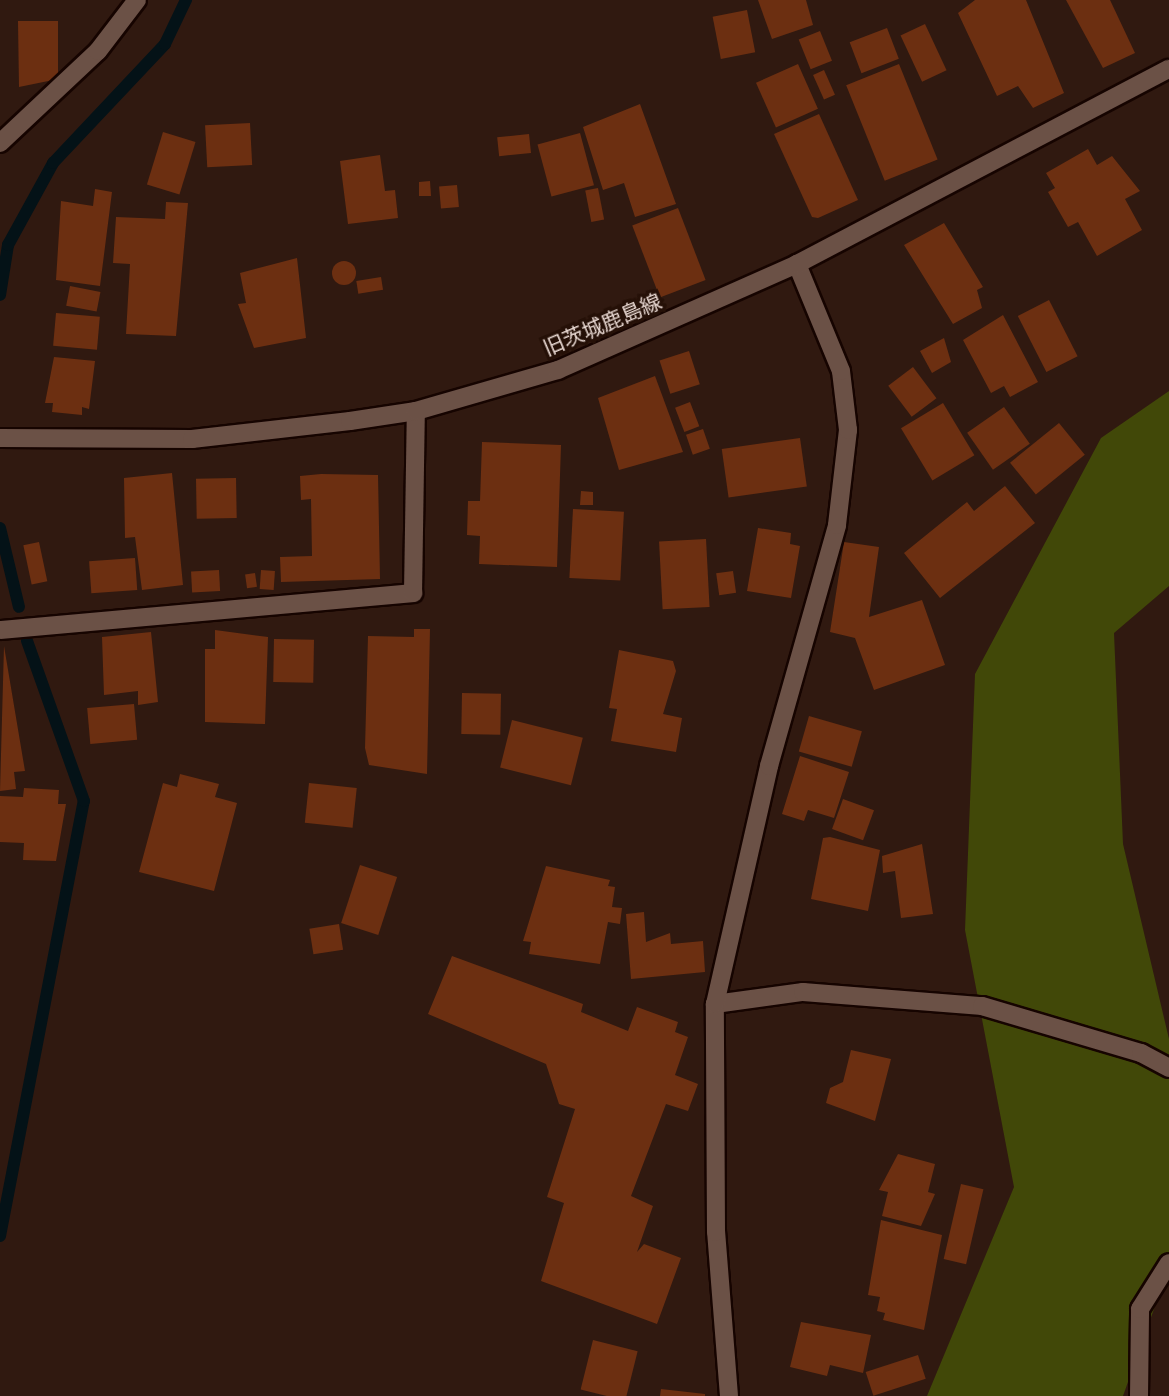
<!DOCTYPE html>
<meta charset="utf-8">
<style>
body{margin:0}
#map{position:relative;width:1169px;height:1396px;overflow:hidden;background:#301910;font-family:"IBM Plex Sans","Noto Sans JP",sans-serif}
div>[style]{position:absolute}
.green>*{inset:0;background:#414808}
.stream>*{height:12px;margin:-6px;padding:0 6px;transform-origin:6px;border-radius:6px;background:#041217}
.building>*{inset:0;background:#6c2f11;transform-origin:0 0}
.round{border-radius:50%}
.roads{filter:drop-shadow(2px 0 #160400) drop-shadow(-2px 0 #160400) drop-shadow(0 2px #160400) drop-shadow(0 -2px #160400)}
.street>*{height:18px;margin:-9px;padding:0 9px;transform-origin:9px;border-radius:9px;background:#6b5146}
.secondary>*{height:18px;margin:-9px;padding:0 9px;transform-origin:9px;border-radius:9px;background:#6b5146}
span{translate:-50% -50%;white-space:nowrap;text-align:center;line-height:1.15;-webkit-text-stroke:7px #251007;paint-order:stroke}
.street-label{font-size:21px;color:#e9d9d3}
</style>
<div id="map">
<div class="green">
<div style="clip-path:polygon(1169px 391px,1169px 586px,1114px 633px,1123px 844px,1169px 1039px,1169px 1267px,1123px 1396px,927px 1396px,1014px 1187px,965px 930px,975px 674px,1101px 438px)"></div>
</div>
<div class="stream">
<div style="left:0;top:295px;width:51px;rotate:-80.9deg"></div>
<div style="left:8px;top:245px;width:94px;rotate:-61.2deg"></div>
<div style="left:53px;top:163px;width:163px;rotate:-46.7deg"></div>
<div style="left:165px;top:44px;width:49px;rotate:-64.5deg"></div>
<div style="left:0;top:528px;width:81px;rotate:76.5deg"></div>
<div style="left:0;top:1236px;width:443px;rotate:-79.1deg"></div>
<div style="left:84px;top:801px;width:170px;rotate:-109.6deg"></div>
</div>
<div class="building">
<div style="clip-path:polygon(758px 0,806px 0,813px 25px,772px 39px)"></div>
<div style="clip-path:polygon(975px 0,1026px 0,1064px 93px,1033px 108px,1018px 86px,997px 96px,958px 13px)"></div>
<div style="clip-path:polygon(1066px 0,1110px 0,1135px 53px,1103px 68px)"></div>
<div style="left:747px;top:10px;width:43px;height:35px;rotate:79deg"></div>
<div style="clip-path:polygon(18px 21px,58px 21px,58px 79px,19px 87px)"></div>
<div style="left:925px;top:24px;width:51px;height:27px;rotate:65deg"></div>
<div style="left:887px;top:28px;width:33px;height:40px;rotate:69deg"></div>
<div style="left:820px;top:31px;width:32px;height:23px;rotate:68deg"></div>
<div style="left:798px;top:64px;width:49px;height:46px;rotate:66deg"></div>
<div style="left:899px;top:64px;width:103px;height:57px;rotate:68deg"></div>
<div style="left:824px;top:70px;width:27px;height:12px;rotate:66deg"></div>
<div style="clip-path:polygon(640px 104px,676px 204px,635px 217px,624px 183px,603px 190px,583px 127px)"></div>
<div style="clip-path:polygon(819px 114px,858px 200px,818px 218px,812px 217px,774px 134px)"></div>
<div style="left:250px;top:123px;width:42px;height:45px;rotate:87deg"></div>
<div style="left:163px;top:132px;width:34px;height:55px;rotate:17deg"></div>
<div style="left:580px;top:133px;width:54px;height:44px;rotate:75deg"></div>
<div style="left:529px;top:134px;width:19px;height:32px;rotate:84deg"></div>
<div style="clip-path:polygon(1088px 149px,1097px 165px,1112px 156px,1140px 191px,1125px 199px,1142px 230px,1097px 256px,1078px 222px,1068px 227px,1048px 192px,1055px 188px,1046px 173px)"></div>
<div style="clip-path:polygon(380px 155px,385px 191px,395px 190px,398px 218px,348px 224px,340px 161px)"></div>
<div style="clip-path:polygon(430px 181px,431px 196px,419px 196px,419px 182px)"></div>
<div style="left:457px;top:185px;width:22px;height:18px;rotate:85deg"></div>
<div style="left:598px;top:188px;width:32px;height:13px;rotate:79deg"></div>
<div style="clip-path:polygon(95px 189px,112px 192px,100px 286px,56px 280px,61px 201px,93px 206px)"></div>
<div style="clip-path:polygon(166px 202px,188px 203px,176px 336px,126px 334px,130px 264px,113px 263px,116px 217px,165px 219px)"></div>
<div style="left:678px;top:208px;width:77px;height:49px;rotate:69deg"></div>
<div style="clip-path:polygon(944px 223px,983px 287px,977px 290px,982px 308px,953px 324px,904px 245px)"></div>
<div style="clip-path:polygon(297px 258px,306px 338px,254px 348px,238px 304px,246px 303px,240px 273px)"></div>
<div class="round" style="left:332px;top:261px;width:24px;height:24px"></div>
<div style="left:381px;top:277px;width:13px;height:25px;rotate:81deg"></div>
<div style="left:70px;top:286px;width:31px;height:20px;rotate:11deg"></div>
<div style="left:1049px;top:300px;width:63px;height:35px;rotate:63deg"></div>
<div style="left:56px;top:313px;width:44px;height:33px;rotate:5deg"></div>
<div style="clip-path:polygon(1003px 315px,1038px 382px,1010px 397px,1004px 386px,991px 393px,963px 340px)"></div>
<div style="clip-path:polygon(944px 338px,951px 362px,932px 373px,920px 351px)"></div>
<div style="left:689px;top:351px;width:35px;height:31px;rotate:72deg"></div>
<div style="clip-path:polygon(54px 357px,95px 361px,89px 409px,82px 407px,82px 415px,52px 412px,53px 403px,45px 403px)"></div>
<div style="left:913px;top:367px;width:39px;height:31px;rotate:53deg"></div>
<div style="clip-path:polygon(655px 376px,683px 452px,619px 470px,598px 398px)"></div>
<div style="left:690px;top:402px;width:26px;height:16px;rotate:69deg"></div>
<div style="left:943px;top:403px;width:61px;height:49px;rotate:59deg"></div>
<div style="left:1004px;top:407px;width:45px;height:45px;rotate:55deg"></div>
<div style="left:1059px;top:423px;width:41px;height:63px;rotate:51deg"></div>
<div style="left:703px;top:429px;width:21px;height:18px;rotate:71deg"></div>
<div style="left:800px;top:438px;width:49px;height:79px;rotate:82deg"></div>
<div style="clip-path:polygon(482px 442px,561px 445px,557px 567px,479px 564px,480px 536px,467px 535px,468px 501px,480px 501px)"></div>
<div style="clip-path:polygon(172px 473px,183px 585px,142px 590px,135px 537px,125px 538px,124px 478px)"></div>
<div style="clip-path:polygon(321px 474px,378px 475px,380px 579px,281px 582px,280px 557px,312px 556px,311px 499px,301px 500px,300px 476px)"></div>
<div style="left:236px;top:478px;width:40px;height:40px;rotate:89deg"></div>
<div style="clip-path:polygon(1005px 486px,1035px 523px,940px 598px,904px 553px,967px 502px,974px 511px)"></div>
<div style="clip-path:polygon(581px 491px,593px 492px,593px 505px,580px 505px)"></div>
<div style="left:573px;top:509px;width:51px;height:69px;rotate:3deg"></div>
<div style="clip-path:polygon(758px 528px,791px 533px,790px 544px,800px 546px,791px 598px,747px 591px)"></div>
<div style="left:706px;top:539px;width:68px;height:47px;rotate:87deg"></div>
<div style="left:39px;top:542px;width:40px;height:16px;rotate:78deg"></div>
<div style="clip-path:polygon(844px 542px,879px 547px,869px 617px,922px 600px,945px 665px,874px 690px,855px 638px,830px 632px)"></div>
<div style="left:135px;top:558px;width:32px;height:46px;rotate:86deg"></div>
<div style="left:219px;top:570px;width:21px;height:28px;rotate:87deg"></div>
<div style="left:261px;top:570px;width:14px;height:19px;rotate:4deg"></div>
<div style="left:733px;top:571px;width:22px;height:17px;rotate:82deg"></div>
<div style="left:255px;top:573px;width:14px;height:10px;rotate:82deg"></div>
<div style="clip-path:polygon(414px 629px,430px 629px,427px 774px,369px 765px,365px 748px,368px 636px,414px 637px)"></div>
<div style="clip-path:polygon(215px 630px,268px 637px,265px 724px,205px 722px,205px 649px,215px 649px)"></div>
<div style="clip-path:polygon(151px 632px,158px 702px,138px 705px,138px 691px,104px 695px,102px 637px)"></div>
<div style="left:274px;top:639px;width:40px;height:43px;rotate:1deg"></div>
<div style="clip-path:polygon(4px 646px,25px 771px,14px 772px,16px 789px,0 791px)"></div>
<div style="clip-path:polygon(619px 650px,673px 661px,676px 671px,663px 714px,682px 718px,676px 752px,611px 741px,617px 709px,609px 708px)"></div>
<div style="left:462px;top:693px;width:39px;height:41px;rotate:1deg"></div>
<div style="left:134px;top:704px;width:36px;height:47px;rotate:85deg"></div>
<div style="left:809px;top:716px;width:55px;height:37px;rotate:16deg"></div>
<div style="left:512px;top:720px;width:73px;height:49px;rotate:14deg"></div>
<div style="clip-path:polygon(800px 756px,849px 772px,834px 818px,808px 810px,804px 821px,782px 814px)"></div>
<div style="clip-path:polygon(180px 774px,219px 784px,215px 797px,237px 803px,214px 891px,139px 872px,163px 783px,177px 787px)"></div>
<div style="left:309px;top:783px;width:48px;height:40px;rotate:6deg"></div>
<div style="clip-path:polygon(24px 788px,59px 790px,58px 804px,66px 804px,56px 861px,23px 860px,24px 843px,0 842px,0 796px,23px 797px)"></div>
<div style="left:843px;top:799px;width:33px;height:32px;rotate:20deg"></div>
<div style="clip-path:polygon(830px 837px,880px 850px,868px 911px,811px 899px,823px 838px)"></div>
<div style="clip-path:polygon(922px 844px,933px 914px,901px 918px,895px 871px,883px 873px,882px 856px)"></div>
<div style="left:360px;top:865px;width:39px;height:61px;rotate:18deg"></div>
<div style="clip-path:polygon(546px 866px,610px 880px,608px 886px,615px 887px,612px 907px,622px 908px,620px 924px,608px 922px,600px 964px,529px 954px,531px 942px,523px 941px)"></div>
<div style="clip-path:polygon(644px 912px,646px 942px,670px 933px,671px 944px,703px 941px,705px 972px,631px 979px,626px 914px)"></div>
<div style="left:339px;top:924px;width:26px;height:30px;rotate:81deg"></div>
<div style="clip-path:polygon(452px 956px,583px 1004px,581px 1012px,628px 1031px,637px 1007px,678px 1022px,675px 1032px,688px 1037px,675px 1075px,698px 1084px,688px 1111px,666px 1104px,631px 1196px,653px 1206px,637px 1252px,644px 1244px,681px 1258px,657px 1324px,541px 1281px,564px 1203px,547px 1197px,575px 1109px,559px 1104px,546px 1064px,428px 1014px)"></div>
<div style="clip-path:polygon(851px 1050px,891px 1059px,875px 1121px,826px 1103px,830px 1088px,843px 1082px)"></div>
<div style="clip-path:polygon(898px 1154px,935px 1164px,928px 1192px,935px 1194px,921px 1226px,882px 1216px,888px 1192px,879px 1190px)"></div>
<div style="left:961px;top:1184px;width:23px;height:77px;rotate:13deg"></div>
<div style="clip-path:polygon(881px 1220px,942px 1235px,924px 1330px,883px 1320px,885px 1313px,877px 1311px,880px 1297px,868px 1295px)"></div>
<div style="clip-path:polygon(801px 1322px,871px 1335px,863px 1373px,830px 1365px,827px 1376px,790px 1367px)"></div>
<div style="left:593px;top:1340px;width:46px;height:51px;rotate:14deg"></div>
<div style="left:918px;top:1355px;width:25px;height:55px;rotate:72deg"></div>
<div style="clip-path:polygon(661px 1389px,705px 1394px,705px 1396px,660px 1396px)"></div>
</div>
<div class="roads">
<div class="street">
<div style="left:0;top:143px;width:134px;rotate:-43.2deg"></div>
<div style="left:98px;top:51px;width:64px;rotate:-52.6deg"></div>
<div style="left:0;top:630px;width:415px;rotate:-5.1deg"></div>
<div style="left:413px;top:593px;width:182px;rotate:-89.1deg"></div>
<div style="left:715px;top:1004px;width:89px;rotate:-7.8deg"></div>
<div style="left:803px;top:992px;width:180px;rotate:4.5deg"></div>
<div style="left:982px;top:1006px;width:166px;rotate:16.5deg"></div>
<div style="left:1141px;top:1053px;width:32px;rotate:28deg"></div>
<div style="left:729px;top:1396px;width:165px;rotate:-94.5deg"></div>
<div style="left:716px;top:1232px;width:228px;rotate:-90.3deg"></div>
<div style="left:715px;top:1004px;width:244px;rotate:-77.2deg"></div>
<div style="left:769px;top:766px;width:250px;rotate:-74.2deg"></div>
<div style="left:837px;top:525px;width:96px;rotate:-83.4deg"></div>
<div style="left:848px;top:430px;width:59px;rotate:-96.8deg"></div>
<div style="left:841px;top:371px;width:116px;rotate:-112.4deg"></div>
<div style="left:1139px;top:1396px;width:87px;rotate:-89.3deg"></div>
<div style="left:1140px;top:1309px;width:54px;rotate:-57.8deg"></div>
</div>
<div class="secondary">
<div style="left:0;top:438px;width:192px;rotate:0.3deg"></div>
<div style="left:192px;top:439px;width:159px;rotate:-6.5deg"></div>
<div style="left:350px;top:421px;width:67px;rotate:-8.6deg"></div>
<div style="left:416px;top:411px;width:148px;rotate:-16.1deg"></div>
<div style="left:558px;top:370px;width:261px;rotate:-23.9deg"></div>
<div style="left:797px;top:264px;width:420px;rotate:-27.7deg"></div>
</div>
</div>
<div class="street-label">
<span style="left:602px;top:324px;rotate:-23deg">旧茨城鹿島線</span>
</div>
</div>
